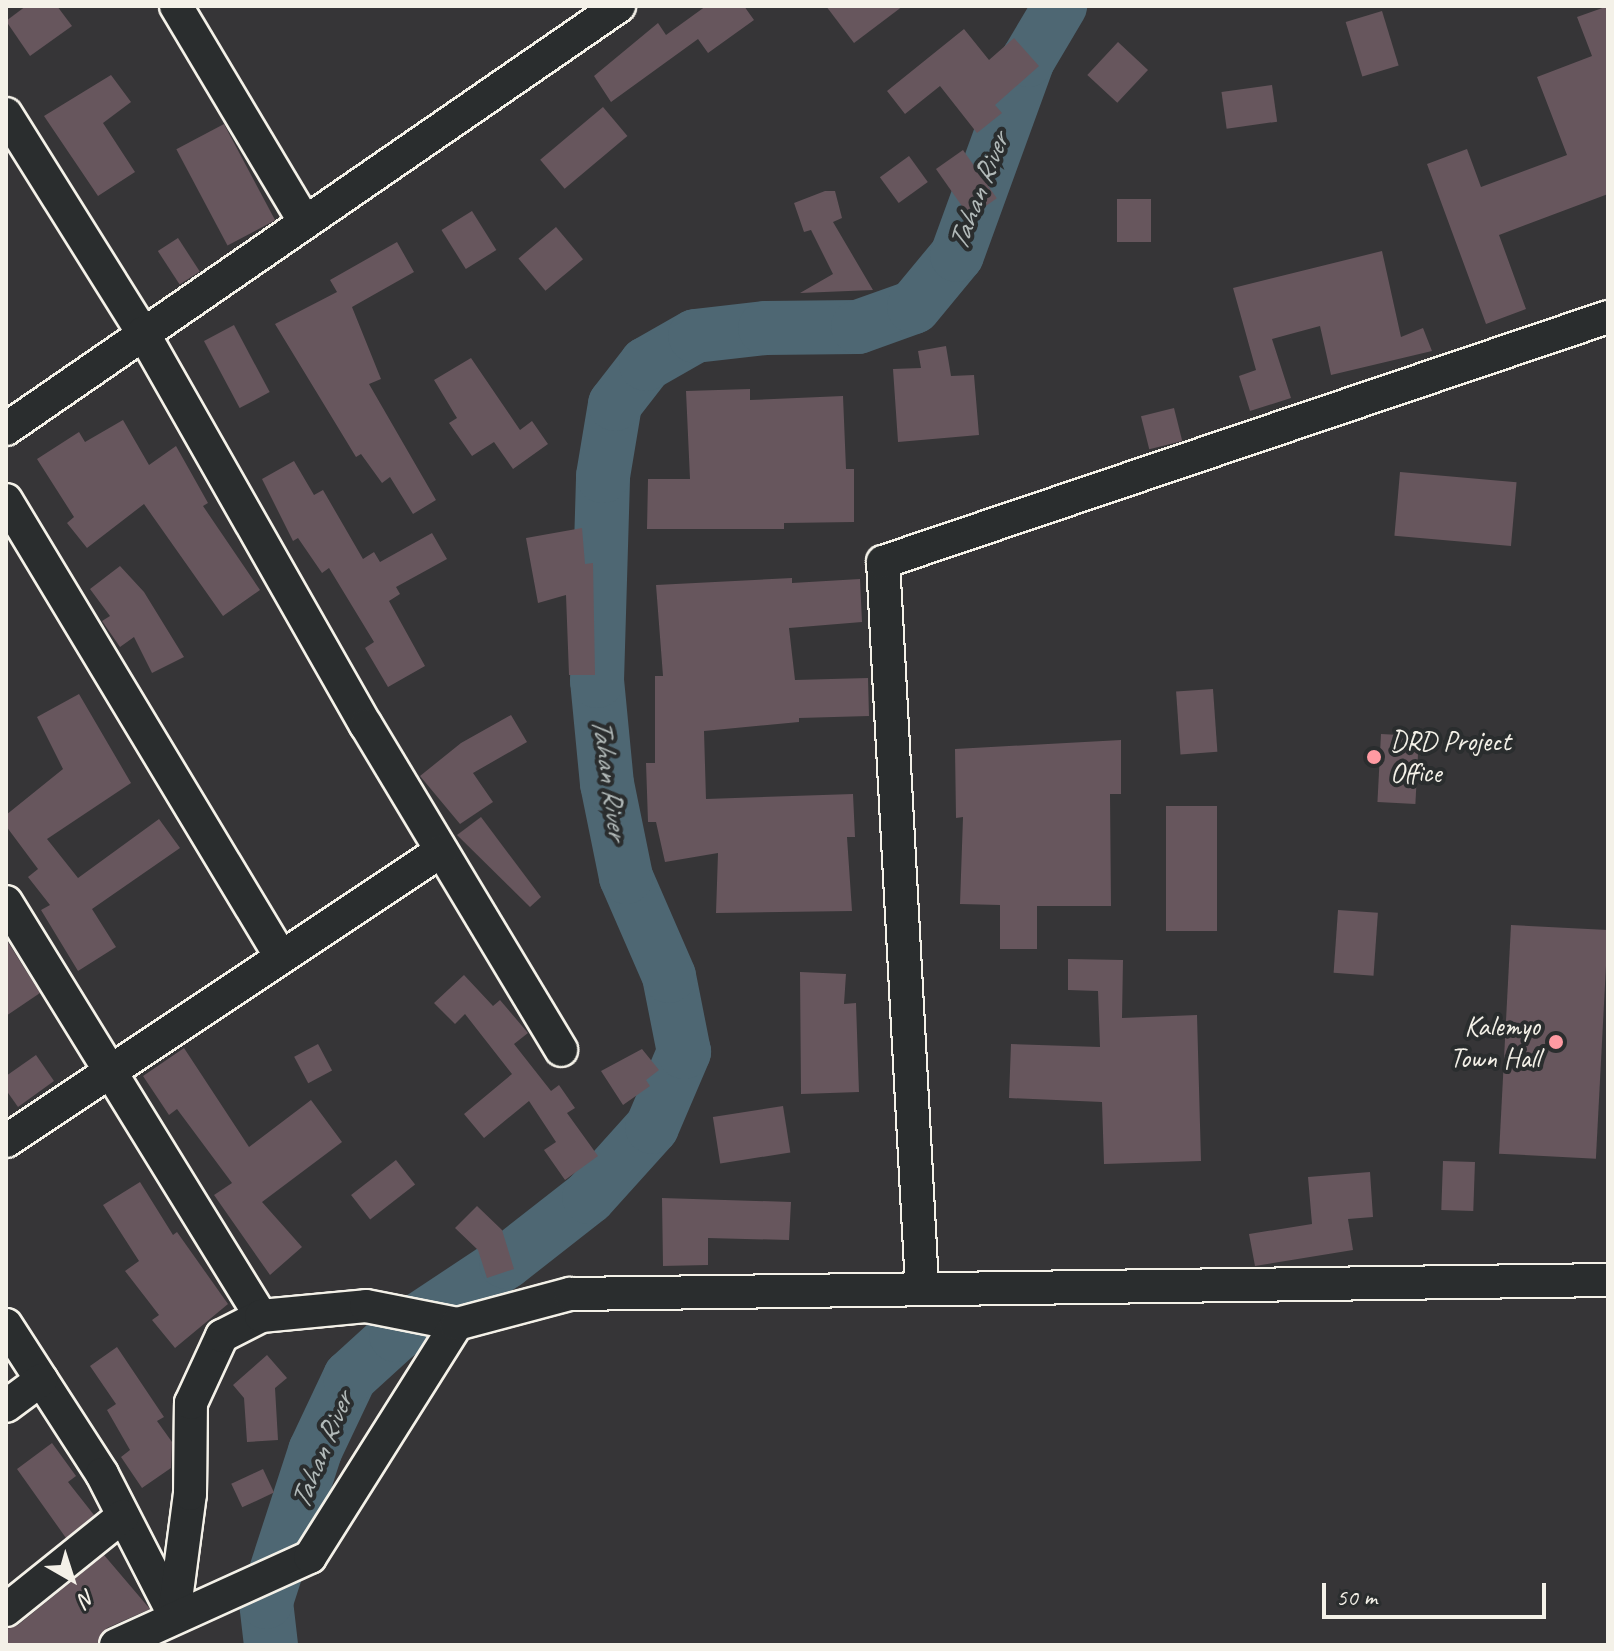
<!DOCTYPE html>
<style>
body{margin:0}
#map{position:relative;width:1614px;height:1651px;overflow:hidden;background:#363537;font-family:Caveat,sans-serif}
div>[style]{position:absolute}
.river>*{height:54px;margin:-27px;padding:0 27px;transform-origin:27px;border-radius:27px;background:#4e6773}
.building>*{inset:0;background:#67565d;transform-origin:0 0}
.roads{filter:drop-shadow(2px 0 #f4f1e8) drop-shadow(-2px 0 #f4f1e8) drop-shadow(0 2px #f4f1e8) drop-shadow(0 -2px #f4f1e8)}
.minor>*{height:32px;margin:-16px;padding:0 16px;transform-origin:16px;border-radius:16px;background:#2a2d2e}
.dots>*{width:22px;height:22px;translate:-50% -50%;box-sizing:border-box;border:4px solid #2a2d2e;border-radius:50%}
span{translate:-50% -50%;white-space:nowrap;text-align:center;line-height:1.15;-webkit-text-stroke:8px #2a2d2e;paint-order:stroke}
.poi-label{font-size:28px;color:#f4f1e8}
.left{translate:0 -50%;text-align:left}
.right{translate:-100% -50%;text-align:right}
.water-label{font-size:30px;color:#b2bab9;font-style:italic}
.frame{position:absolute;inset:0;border:8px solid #f4f1e8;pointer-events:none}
.north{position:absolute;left:32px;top:1539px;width:80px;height:80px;-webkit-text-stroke:6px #2a2d2e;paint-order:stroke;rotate:141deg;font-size:22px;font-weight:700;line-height:32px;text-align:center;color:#f4f1e8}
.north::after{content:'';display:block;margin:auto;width:28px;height:36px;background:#f4f1e8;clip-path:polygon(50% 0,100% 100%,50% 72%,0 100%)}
.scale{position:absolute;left:1322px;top:1583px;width:224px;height:36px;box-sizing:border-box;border:4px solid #f4f1e8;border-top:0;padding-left:10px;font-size:24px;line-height:28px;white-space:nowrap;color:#f4f1e8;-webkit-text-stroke:6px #2a2d2e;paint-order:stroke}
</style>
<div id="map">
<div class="river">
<div style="left:271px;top:1645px;width:43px;rotate:-96.6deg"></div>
<div style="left:266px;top:1602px;width:159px;rotate:-72deg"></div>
<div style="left:315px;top:1451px;width:82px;rotate:-64.7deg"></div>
<div style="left:350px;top:1377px;width:62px;rotate:-42.4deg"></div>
<div style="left:396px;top:1335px;width:132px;rotate:-33.6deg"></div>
<div style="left:506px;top:1262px;width:105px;rotate:-38.1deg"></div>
<div style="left:589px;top:1197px;width:94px;rotate:-48deg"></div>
<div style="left:652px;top:1127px;width:82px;rotate:-66.9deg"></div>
<div style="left:684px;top:1052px;width:77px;rotate:-101.2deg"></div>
<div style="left:669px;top:976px;width:108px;rotate:-113.5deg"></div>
<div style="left:626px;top:877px;width:95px;rotate:-101.5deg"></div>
<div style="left:607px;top:784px;width:103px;rotate:-95.5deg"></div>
<div style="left:597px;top:681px;width:205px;rotate:-88.3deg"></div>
<div style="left:603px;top:476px;width:73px;rotate:-80.5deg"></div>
<div style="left:615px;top:404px;width:51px;rotate:-52.2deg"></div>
<div style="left:646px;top:364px;width:56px;rotate:-29.7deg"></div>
<div style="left:695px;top:336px;width:70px;rotate:-6.5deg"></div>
<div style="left:765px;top:328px;width:93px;rotate:-0.6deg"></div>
<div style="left:858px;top:327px;width:59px;rotate:-19.7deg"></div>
<div style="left:914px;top:307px;width:67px;rotate:-50.4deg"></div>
<div style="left:957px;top:255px;width:208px;rotate:-70deg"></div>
<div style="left:1028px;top:60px;width:63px;rotate:-59.3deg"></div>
</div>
<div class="building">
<div style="clip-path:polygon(26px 6px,57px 6px,72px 26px,30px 56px,6px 21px)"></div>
<div style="clip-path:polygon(706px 6px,744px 6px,754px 20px,708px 53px,698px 39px,611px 102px,594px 76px,658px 23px,666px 35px)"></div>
<div style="clip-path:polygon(826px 6px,903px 6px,854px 43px)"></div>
<div style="clip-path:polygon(1608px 6px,1608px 194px,1499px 235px,1526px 309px,1486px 324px,1427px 164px,1467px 149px,1481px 187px,1567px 155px,1537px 77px,1592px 56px,1577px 17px)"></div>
<div style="left:1382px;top:11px;width:57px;height:38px;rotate:73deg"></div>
<div style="clip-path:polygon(964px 29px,989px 60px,1014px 38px,1039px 66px,995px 105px,1002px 113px,977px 133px,940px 86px,905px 114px,887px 91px)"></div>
<div style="left:1118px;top:42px;width:41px;height:45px;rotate:43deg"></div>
<div style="clip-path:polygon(111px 75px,131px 102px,103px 123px,135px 172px,98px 196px,44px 116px)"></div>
<div style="left:1272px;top:85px;width:37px;height:51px;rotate:82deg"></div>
<div style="left:603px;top:107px;width:38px;height:82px;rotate:50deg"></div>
<div style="left:224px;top:124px;width:109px;height:54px;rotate:62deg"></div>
<div style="left:963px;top:150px;width:59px;height:33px;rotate:55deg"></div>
<div style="left:909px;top:156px;width:32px;height:36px;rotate:54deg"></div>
<div style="clip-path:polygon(825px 191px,835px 191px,842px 218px,833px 222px,873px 290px,800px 293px,833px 274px,811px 230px,804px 232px,794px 203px)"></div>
<div style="left:1151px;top:199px;width:43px;height:34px;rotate:90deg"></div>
<div style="left:472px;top:211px;width:46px;height:36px;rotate:58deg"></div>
<div style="left:556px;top:227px;width:42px;height:49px;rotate:50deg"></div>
<div style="left:178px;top:238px;width:40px;height:24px;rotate:57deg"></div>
<div style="clip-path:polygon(397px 242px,414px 272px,352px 307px,381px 379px,369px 384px,436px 500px,413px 514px,390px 477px,382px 483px,361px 454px,356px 457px,275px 324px,337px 292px,330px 280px)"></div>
<div style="clip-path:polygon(1382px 251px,1401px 337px,1423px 328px,1432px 351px,1331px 375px,1320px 326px,1272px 339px,1291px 398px,1250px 411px,1239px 376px,1256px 370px,1233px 288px)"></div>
<div style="left:234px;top:325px;width:76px;height:34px;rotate:62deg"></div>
<div style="clip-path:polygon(946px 346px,951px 376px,974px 375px,979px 435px,898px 442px,893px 369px,921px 368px,918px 351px)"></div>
<div style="clip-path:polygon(471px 358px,520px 430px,532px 421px,548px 444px,513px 469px,494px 442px,472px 456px,449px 423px,457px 418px,434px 380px)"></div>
<div style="clip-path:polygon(750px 389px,750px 400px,843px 396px,846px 469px,854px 469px,854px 522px,784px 523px,784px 529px,647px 529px,648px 479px,690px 479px,686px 391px)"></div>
<div style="left:1174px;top:408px;width:34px;height:34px;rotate:76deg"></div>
<div style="clip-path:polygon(123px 420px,149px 465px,176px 446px,208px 503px,203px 506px,260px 590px,223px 616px,144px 504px,87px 548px,67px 523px,74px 517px,37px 459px,79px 432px,85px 442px)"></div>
<div style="clip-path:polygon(294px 461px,314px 495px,323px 490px,363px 559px,374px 552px,380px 562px,432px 533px,447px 559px,396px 587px,400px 594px,389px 601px,425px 666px,388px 687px,365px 648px,374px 642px,329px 568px,322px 573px,298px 538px,293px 541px,262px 479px)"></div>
<div style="left:1400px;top:472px;width:117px;height:64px;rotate:5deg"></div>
<div style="clip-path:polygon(582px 528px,585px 564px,593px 563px,595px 675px,569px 675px,566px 595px,538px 603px,526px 538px)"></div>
<div style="clip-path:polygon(120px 566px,144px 592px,184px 657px,152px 673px,134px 637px,120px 647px,102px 621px,110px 616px,90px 589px)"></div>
<div style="clip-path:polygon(792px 578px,792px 583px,860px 579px,862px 622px,789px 628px,795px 680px,868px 678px,869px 716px,799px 718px,799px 722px,704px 731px,706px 799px,853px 794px,855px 837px,847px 837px,852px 911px,716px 913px,718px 853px,665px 862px,656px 822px,648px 822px,646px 763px,655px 763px,655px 676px,663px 676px,656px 585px)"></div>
<div style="left:1213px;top:689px;width:63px;height:37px;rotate:86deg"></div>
<div style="clip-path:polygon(79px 694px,131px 783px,47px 839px,78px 878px,159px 819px,180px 848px,92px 909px,116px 947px,78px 971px,41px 910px,50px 905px,28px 877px,38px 869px,6px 826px,6px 815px,63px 769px,37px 717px)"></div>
<div style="clip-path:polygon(511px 715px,527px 742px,473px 773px,493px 802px,460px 824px,420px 776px,461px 743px)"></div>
<div style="left:1381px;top:734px;width:38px;height:68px;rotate:3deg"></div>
<div style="clip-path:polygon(1121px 740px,1121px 794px,1110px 794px,1111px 906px,1037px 906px,1037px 949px,1000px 949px,1000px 905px,960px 904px,963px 817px,956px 818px,955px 749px)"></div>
<div style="left:1166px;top:806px;width:51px;height:125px"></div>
<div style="clip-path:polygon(481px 817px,541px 897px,530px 907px,457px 835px)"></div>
<div style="left:1338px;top:910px;width:40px;height:63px;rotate:4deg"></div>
<div style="left:1511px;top:925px;width:97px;height:229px;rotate:3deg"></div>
<div style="clip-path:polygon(6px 939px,40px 993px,6px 1016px)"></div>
<div style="clip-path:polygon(1068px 959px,1123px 960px,1122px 1018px,1197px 1015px,1201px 1161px,1104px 1164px,1102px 1102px,1009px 1098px,1011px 1044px,1100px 1047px,1098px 991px,1068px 990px)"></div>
<div style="clip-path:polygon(800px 972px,846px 974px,844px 1004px,856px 1003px,859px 1092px,801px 1094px)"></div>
<div style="clip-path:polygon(464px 975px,493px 1006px,500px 1000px,528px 1033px,514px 1044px,551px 1091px,559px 1085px,575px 1108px,567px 1113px,598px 1156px,565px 1180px,544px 1150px,556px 1142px,529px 1101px,484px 1138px,464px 1114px,512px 1074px,465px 1014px,455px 1024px,434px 1003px)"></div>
<div style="left:318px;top:1044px;width:30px;height:27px;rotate:62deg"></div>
<div style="clip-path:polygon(184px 1048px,249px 1147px,311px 1100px,342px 1142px,262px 1202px,302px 1247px,270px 1275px,214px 1195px,232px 1183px,177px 1109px,169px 1115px,143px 1076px)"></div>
<div style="clip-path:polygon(642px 1049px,659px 1070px,646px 1080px,650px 1086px,623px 1105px,601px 1071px)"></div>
<div style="clip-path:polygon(36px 1055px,54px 1081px,18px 1107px,6px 1090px,6px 1076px)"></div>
<div style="left:783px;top:1106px;width:47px;height:71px;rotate:81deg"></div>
<div style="left:396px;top:1160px;width:31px;height:57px;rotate:52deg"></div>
<div style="left:1443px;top:1161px;width:32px;height:49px;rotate:2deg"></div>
<div style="clip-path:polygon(1370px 1172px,1373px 1217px,1348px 1219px,1353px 1250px,1255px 1266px,1249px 1234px,1312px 1224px,1308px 1177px)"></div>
<div style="clip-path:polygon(140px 1182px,173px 1235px,177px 1232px,228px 1304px,175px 1348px,152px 1320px,159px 1315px,125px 1271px,139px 1261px,103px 1205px)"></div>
<div style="clip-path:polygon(662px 1198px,791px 1202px,789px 1240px,708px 1238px,708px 1265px,663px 1266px)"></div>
<div style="clip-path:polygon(477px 1206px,502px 1230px,514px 1269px,487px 1278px,478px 1250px,455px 1228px)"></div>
<div style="clip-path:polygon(117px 1347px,164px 1417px,157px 1421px,172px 1442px,171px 1468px,142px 1488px,121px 1457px,130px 1450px,107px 1410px,116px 1404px,90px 1366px)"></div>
<div style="clip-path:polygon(267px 1355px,287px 1378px,275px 1388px,278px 1440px,247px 1442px,244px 1398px,233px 1385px)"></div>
<div style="clip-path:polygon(52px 1443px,76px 1476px,68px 1482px,94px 1515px,66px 1538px,17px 1469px)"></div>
<div style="left:263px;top:1469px;width:26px;height:35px;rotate:65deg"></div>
<div style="clip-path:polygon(104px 1555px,150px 1609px,107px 1628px,97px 1645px,6px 1645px,6px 1629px,18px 1625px)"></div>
</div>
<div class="roads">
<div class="minor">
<div style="left:176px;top:6px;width:250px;rotate:59.2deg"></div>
<div style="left:6px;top:114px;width:258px;rotate:58deg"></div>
<div style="left:143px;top:333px;width:451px;rotate:60.4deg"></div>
<div style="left:366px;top:725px;width:379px;rotate:59deg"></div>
<div style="left:6px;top:429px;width:745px;rotate:-34.61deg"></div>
<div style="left:6px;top:500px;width:533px;rotate:58.96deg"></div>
<div style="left:6px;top:902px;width:486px;rotate:58.4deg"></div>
<div style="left:6px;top:1141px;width:523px;rotate:-33.69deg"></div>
<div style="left:922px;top:1286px;width:725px;rotate:-93.08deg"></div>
<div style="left:883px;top:562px;width:765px;rotate:-18.67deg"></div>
<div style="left:6px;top:1325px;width:177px;rotate:57.2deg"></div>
<div style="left:102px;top:1474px;width:158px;rotate:62.9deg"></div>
<div style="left:6px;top:1406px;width:44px;rotate:-36.6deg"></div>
<div style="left:6px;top:1610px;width:150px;rotate:-38.8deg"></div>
<div style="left:174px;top:1615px;width:122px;rotate:-82.5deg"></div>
<div style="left:190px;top:1494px;width:91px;rotate:-89.4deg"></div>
<div style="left:191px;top:1403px;width:74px;rotate:-65.2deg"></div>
<div style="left:222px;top:1336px;width:44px;rotate:-27.1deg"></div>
<div style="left:261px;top:1316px;width:105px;rotate:-5.4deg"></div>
<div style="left:366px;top:1306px;width:93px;rotate:11.2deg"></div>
<div style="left:116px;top:1645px;width:213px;rotate:-24.4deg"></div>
<div style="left:310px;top:1557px;width:275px;rotate:-57.8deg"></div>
<div style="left:457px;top:1324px;width:117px;rotate:-14.9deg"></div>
<div style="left:570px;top:1294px;width:1038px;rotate:-0.77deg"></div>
</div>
</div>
<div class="dots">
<div style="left:1374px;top:757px;background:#ff9aa2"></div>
<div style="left:1556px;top:1042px;background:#ff9aa2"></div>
</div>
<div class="poi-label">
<span class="left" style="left:1390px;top:757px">DRD Project<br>Office</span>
<span class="right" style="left:1540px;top:1042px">Kalemyo<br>Town Hall</span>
</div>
<div class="water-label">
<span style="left:978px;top:192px;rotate:-69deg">Tahan River</span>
<span style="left:610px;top:778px;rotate:82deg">Tahan River</span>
<span style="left:321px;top:1451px;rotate:-68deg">Tahan River</span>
</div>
<div class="frame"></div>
<div class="north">N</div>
<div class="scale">50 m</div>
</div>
